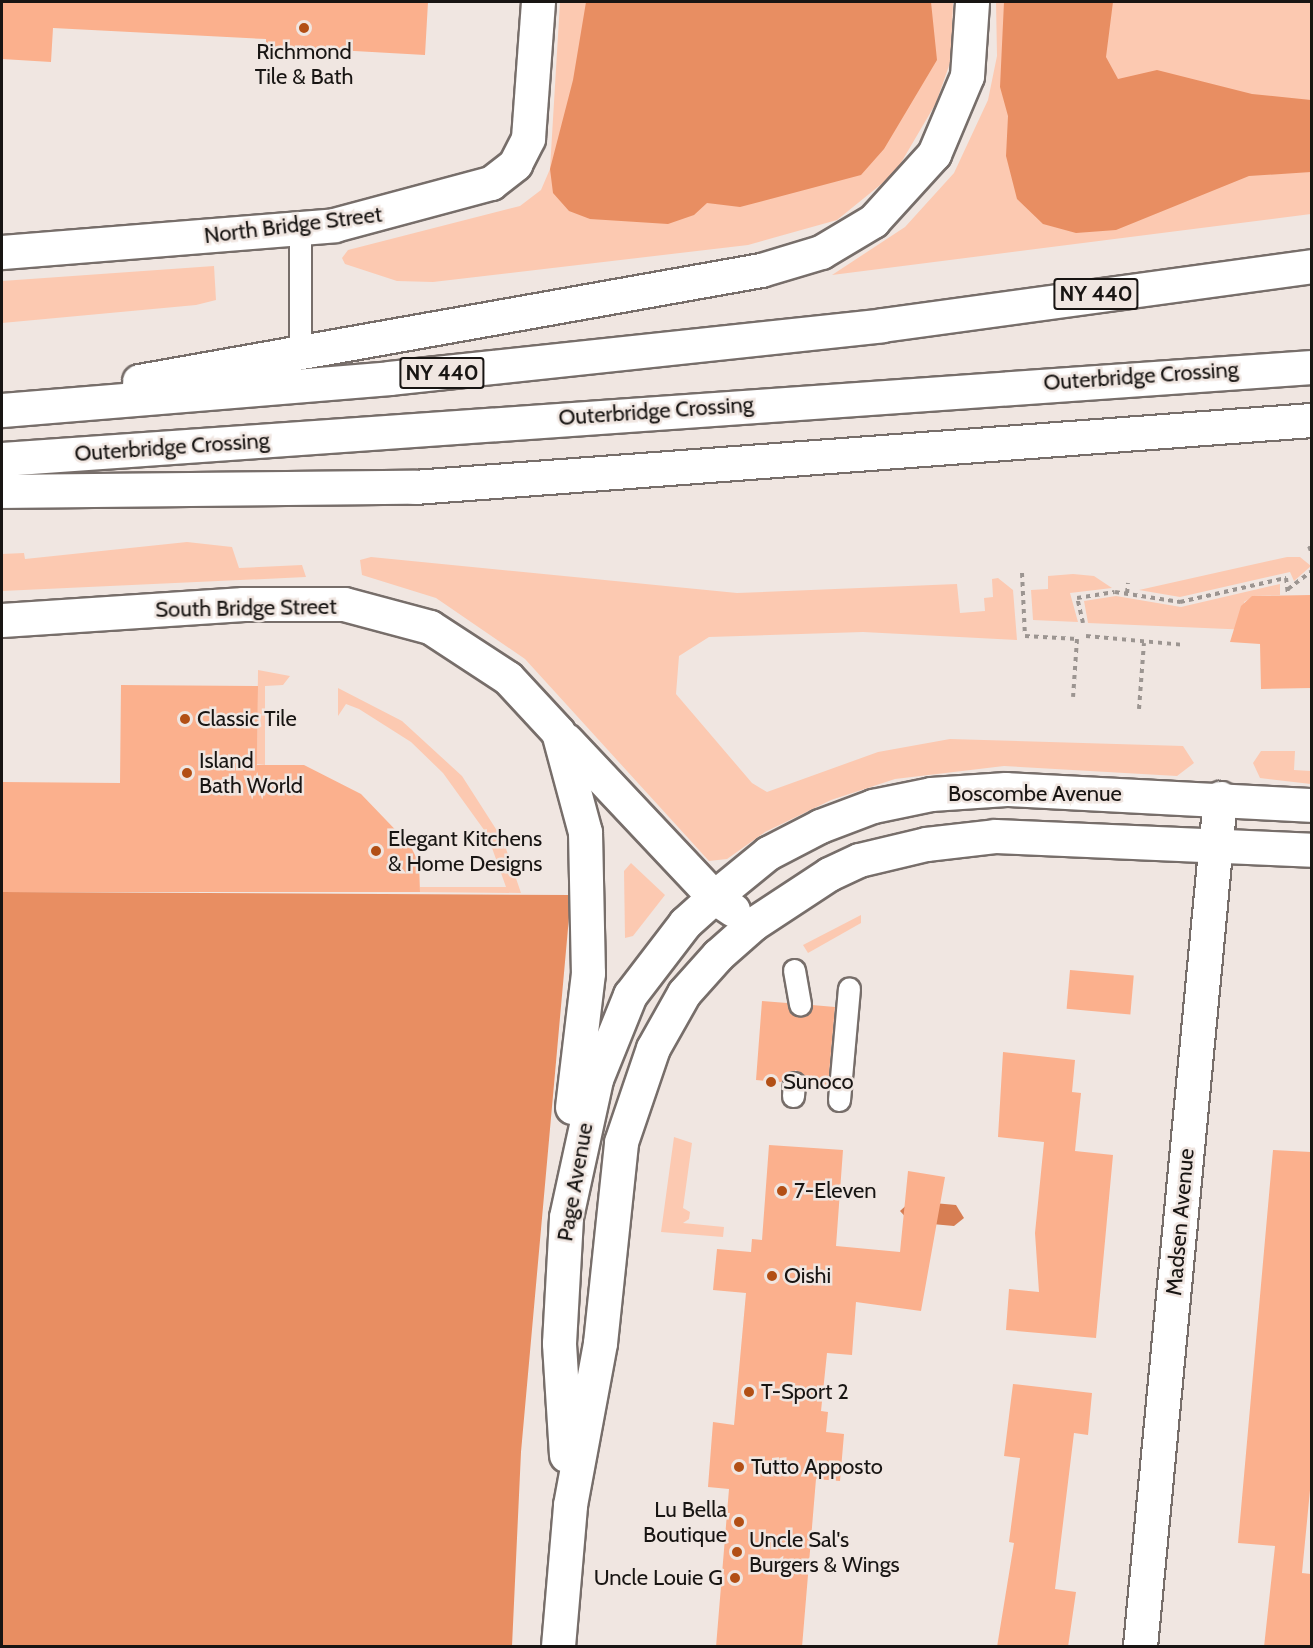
<!DOCTYPE html>
<style>
body{margin:0}
#map{position:relative;width:1313px;height:1648px;overflow:hidden;background:#f0e6e1;font-family:Cabin,sans-serif}
div>[style]{position:absolute}
.green>*{inset:0;background:#fcc9b1}
.forest>*{inset:0;background:#e88e62}
.water>*{inset:0;background:#d77e53}
.building>*{inset:0;background:#fbb08d;transform-origin:0 0}
.path>*{height:4px;margin-top:-2px;transform-origin:0;background:repeating-linear-gradient(90deg,#9c9591 0 4.5px,transparent 0 9px)}
.roads{filter:drop-shadow(2px 0 #776e6a) drop-shadow(-2px 0 #776e6a) drop-shadow(0 2px #776e6a) drop-shadow(0 -2px #776e6a)}
.service>*{height:21px;margin:-10.5px;padding:0 10.5px;transform-origin:10.5px;border-radius:10.5px;background:#fff}
.minor>*{height:33px;margin:-16.5px;padding:0 16.5px;transform-origin:16.5px;border-radius:16.5px;background:#fff}
.tertiary>*{height:33px;margin:-16.5px;padding:0 16.5px;transform-origin:16.5px;border-radius:16.5px;background:#fff}
.motorway>*{height:33px;margin:-16.5px;padding:0 16.5px;transform-origin:16.5px;border-radius:16.5px;background:#fff}
.dots>*{width:16px;height:16px;translate:-50% -50%;box-sizing:border-box;border:3px solid #f0e6e1;border-radius:50%}
span{translate:-50% -50%;white-space:nowrap;text-align:center;line-height:1.15;-webkit-text-stroke:5px #f0e6e1;paint-order:stroke}
.shield-label span{padding:2px 4px;background:#f0e6e1;border:2px solid;border-radius:4px;-webkit-text-stroke-width:0}
.shield-label{font-size:21px;color:#181513;font-weight:700}
.poi-label{font-size:22px;color:#181513}
.left{translate:0 -50%;text-align:left}
.right{translate:-100% -50%;text-align:right}
.street-label{font-size:22px;color:#181513}
.frame{position:absolute;inset:0;border:3px solid #181513;pointer-events:none}
</style>
<div id="map">
<div class="green">
<div style="clip-path:polygon(560px 2px,953px 2px,951px 60px,936px 103px,895px 173px,837px 220px,748px 245px,433px 282px,397px 281px,345px 264px,342px 258px,348px 250px,520px 206px,541px 190px,550px 169px)"></div>
<div style="clip-path:polygon(996px 2px,1311px 2px,1311px 214px,832px 275px,905px 227px,954px 173px,988px 100px,997px 56px)"></div>
<div style="clip-path:polygon(214px 266px,216px 300px,196px 305px,2px 323px,2px 281px)"></div>
<div style="clip-path:polygon(187px 542px,232px 547px,239px 568px,302px 565px,306px 577px,2px 591px,2px 554px,24px 553px,25px 559px)"></div>
<div style="clip-path:polygon(371px 557px,737px 593px,957px 584px,960px 613px,985px 611px,984px 598px,993px 597px,992px 579px,998px 578px,1013px 590px,1017px 640px,863px 632px,709px 637px,679px 656px,676px 694px,752px 783px,767px 792px,878px 752px,950px 739px,1183px 746px,1194px 763px,1177px 776px,1004px 766px,895px 779px,831px 800px,765px 832px,727px 859px,709px 861px,525px 659px,436px 598px,362px 575px,360px 560px)"></div>
<div style="clip-path:polygon(1287px 557px,1300px 557px,1311px 566px,1294px 581px,1290px 572px,1180px 597px,1139px 590px)"></div>
<div style="clip-path:polygon(1073px 574px,1094px 576px,1112px 588px,1070px 593px,1078px 622px,1033px 620px,1031px 590px,1048px 589px,1048px 576px)"></div>
<div style="clip-path:polygon(1280px 584px,1280px 595px,1254px 596px,1244px 602px,1251px 630px,1088px 623px,1084px 601px,1116px 596px,1181px 607px)"></div>
<div style="clip-path:polygon(258px 670px,290px 676px,283px 685px,265px 686px,265px 765px,257px 764px)"></div>
<div style="clip-path:polygon(338px 688px,402px 721px,462px 776px,503px 840px,521px 893px,420px 892px,420px 887px,506px 887px,487px 834px,443px 773px,411px 742px,359px 709px,346px 704px,338px 716px)"></div>
<div style="clip-path:polygon(1261px 751px,1295px 751px,1294px 770px,1311px 771px,1311px 784px,1260px 778px,1253px 763px)"></div>
<div style="clip-path:polygon(631px 863px,665px 895px,633px 936px,625px 938px,624px 871px)"></div>
<div style="clip-path:polygon(861px 915px,861px 923px,808px 953px,803px 945px)"></div>
<div style="clip-path:polygon(674px 1137px,692px 1143px,683px 1208px,690px 1212px,689px 1219px,683px 1223px,724px 1227px,723px 1237px,661px 1232px)"></div>
</div>
<div class="forest">
<div style="clip-path:polygon(586px 2px,931px 2px,937px 60px,884px 149px,861px 175px,740px 207px,707px 203px,694px 215px,668px 224px,590px 219px,569px 211px,553px 193px,550px 169px,573px 80px)"></div>
<div style="clip-path:polygon(1004px 2px,1113px 2px,1106px 57px,1118px 79px,1157px 70px,1252px 94px,1311px 100px,1311px 172px,1249px 176px,1116px 230px,1076px 233px,1043px 224px,1017px 199px,1006px 156px,1008px 116px,1000px 87px)"></div>
<div style="clip-path:polygon(2px 892px,571px 895px,521px 1452px,512px 1646px,2px 1646px)"></div>
</div>
<div class="water">
<div style="clip-path:polygon(911px 1201px,956px 1205px,964px 1218px,954px 1226px,910px 1222px,900px 1211px)"></div>
</div>
<div class="building">
<div style="clip-path:polygon(2px 2px,428px 2px,425px 55px,266px 46px,266px 39px,53px 28px,51px 62px,2px 59px)"></div>
<div style="clip-path:polygon(1311px 595px,1311px 688px,1261px 689px,1260px 644px,1230px 642px,1241px 606px,1252px 596px)"></div>
<div style="clip-path:polygon(121px 685px,258px 686px,257px 765px,304px 765px,361px 794px,410px 845px,419px 863px,420px 892px,2px 892px,2px 782px,120px 783px)"></div>
<div style="left:1070px;top:970px;width:64px;height:39px;rotate:5deg"></div>
<div style="clip-path:polygon(762px 1001px,787px 1003px,791px 1013px,802px 1017px,812px 1005px,835px 1007px,828px 1085px,807px 1084px,796px 1070px,781px 1082px,756px 1080px)"></div>
<div style="clip-path:polygon(1003px 1052px,1075px 1060px,1072px 1092px,1081px 1093px,1075px 1151px,1113px 1155px,1096px 1338px,1006px 1330px,1009px 1289px,1039px 1292px,1035px 1233px,1044px 1142px,998px 1137px)"></div>
<div style="clip-path:polygon(769px 1145px,843px 1150px,836px 1246px,900px 1252px,908px 1171px,945px 1177px,921px 1311px,856px 1302px,852px 1355px,827px 1353px,821px 1411px,828px 1412px,826px 1432px,844px 1434px,840px 1481px,816px 1479px,802px 1647px,716px 1647px,729px 1489px,708px 1487px,713px 1422px,734px 1425px,746px 1293px,713px 1290px,717px 1249px,751px 1252px,752px 1239px,762px 1240px)"></div>
<div style="clip-path:polygon(1273px 1150px,1311px 1152px,1311px 1480px,1302px 1573px,1311px 1574px,1311px 1647px,1264px 1647px,1275px 1546px,1238px 1543px)"></div>
<div style="clip-path:polygon(1013px 1384px,1092px 1393px,1088px 1435px,1074px 1433px,1055px 1589px,1076px 1592px,1068px 1647px,997px 1647px,1014px 1543px,1009px 1542px,1020px 1458px,1004px 1456px)"></div>
</div>
<div class="path">
<div style="left:1309px;top:546px;width:9px;rotate:69deg"></div>
<div style="left:1022px;top:573px;width:63px;rotate:87.3deg"></div>
<div style="left:1025px;top:636px;width:52px;rotate:3.3deg"></div>
<div style="left:1077px;top:639px;width:58px;rotate:93.9deg"></div>
<div style="left:1288px;top:589px;width:30px;rotate:-37deg"></div>
<div style="left:1127px;top:593px;width:10px;rotate:-84deg"></div>
<div style="left:1083px;top:623px;width:26px;rotate:-103deg"></div>
<div style="left:1077px;top:598px;width:38px;rotate:-9deg"></div>
<div style="left:1115px;top:592px;width:66px;rotate:8.7deg"></div>
<div style="left:1180px;top:602px;width:109px;rotate:-12.8deg"></div>
<div style="left:1286px;top:578px;width:17px;rotate:83deg"></div>
<div style="left:1086px;top:636px;width:98px;rotate:5.2deg"></div>
<div style="left:1139px;top:709px;width:66px;rotate:-85.7deg"></div>
</div>
<div class="roads">
<div class="service">
<div style="left:300px;top:349px;width:120px;rotate:-90deg"></div>
<div style="left:794px;top:970px;width:35px;rotate:80deg"></div>
<div style="left:793px;top:1096px;width:13px;rotate:-86deg"></div>
<div style="left:839px;top:1100px;width:112px;rotate:-84.9deg"></div>
</div>
<div class="minor">
<div style="left:1140px;top:1646px;width:852px;rotate:-84.61deg"></div>
</div>
<div class="tertiary">
<div style="left:2px;top:252px;width:333px;rotate:-4.6deg"></div>
<div style="left:334px;top:225px;width:163px;rotate:-15deg"></div>
<div style="left:491px;top:183px;width:31px;rotate:-38deg"></div>
<div style="left:515px;top:164px;width:29px;rotate:-63deg"></div>
<div style="left:528px;top:138px;width:136px;rotate:-85.8deg"></div>
<div style="left:2px;top:620px;width:242px;rotate:-3.8deg"></div>
<div style="left:243px;top:604px;width:101px"></div>
<div style="left:344px;top:604px;width:89px;rotate:15deg"></div>
<div style="left:430px;top:627px;width:93px;rotate:33.2deg"></div>
<div style="left:508px;top:678px;width:74px;rotate:47.2deg"></div>
<div style="left:558px;top:732px;width:104px;rotate:74.9deg"></div>
<div style="left:585px;top:832px;width:141px;rotate:88.8deg"></div>
<div style="left:588px;top:973px;width:135px;rotate:96.8deg"></div>
<div style="left:566px;top:740px;width:216px;rotate:46.7deg"></div>
<div style="left:714px;top:897px;width:23px;rotate:34deg"></div>
<div style="left:566px;top:1455px;width:112px;rotate:-93.6deg"></div>
<div style="left:559px;top:1343px;width:126px;rotate:-86.8deg"></div>
<div style="left:566px;top:1217px;width:141px;rotate:-77.7deg"></div>
<div style="left:596px;top:1079px;width:91px;rotate:-68deg"></div>
<div style="left:630px;top:995px;width:91px;rotate:-52.6deg"></div>
<div style="left:685px;top:923px;width:39px;rotate:-42deg"></div>
<div style="left:714px;top:897px;width:70px;rotate:-39.2deg"></div>
<div style="left:768px;top:853px;width:59px;rotate:-27.4deg"></div>
<div style="left:820px;top:826px;width:57px;rotate:-20.7deg"></div>
<div style="left:873px;top:806px;width:59px;rotate:-11.7deg"></div>
<div style="left:931px;top:794px;width:75px;rotate:-3.8deg"></div>
<div style="left:1006px;top:789px;width:306px;rotate:3deg"></div>
<div style="left:558px;top:1646px;width:142px;rotate:-85.1deg"></div>
<div style="left:570px;top:1505px;width:165px;rotate:-79.5deg"></div>
<div style="left:600px;top:1343px;width:202px;rotate:-84deg"></div>
<div style="left:621px;top:1142px;width:99px;rotate:-71.2deg"></div>
<div style="left:653px;top:1048px;width:63px;rotate:-60.6deg"></div>
<div style="left:684px;top:993px;width:51px;rotate:-48.2deg"></div>
<div style="left:718px;top:955px;width:47px;rotate:-41.5deg"></div>
<div style="left:753px;top:924px;width:91px;rotate:-33.3deg"></div>
<div style="left:829px;top:874px;width:33px;rotate:-25deg"></div>
<div style="left:859px;top:860px;width:69px;rotate:-13.4deg"></div>
<div style="left:926px;top:844px;width:69px;rotate:-6.6deg"></div>
<div style="left:995px;top:836px;width:317px;rotate:2.5deg"></div>
</div>
<div class="motorway">
<div style="left:139px;top:381px;width:632px;rotate:-10.12deg"></div>
<div style="left:761px;top:270px;width:63px;rotate:-16.7deg"></div>
<div style="left:821px;top:252px;width:61px;rotate:-30.8deg"></div>
<div style="left:873px;top:221px;width:91px;rotate:-47.7deg"></div>
<div style="left:934px;top:154px;width:85px;rotate:-67.1deg"></div>
<div style="left:967px;top:76px;width:74px;rotate:-86.1deg"></div>
<div style="left:2px;top:410px;width:388px;rotate:-4.7deg"></div>
<div style="left:389px;top:378px;width:496px;rotate:-6.1deg"></div>
<div style="left:882px;top:325px;width:434px;rotate:-7.8deg"></div>
<div style="left:2px;top:459px;width:1313px;rotate:-4.02deg"></div>
<div style="left:2px;top:491px;width:412px;rotate:-0.6deg"></div>
<div style="left:414px;top:487px;width:900px;rotate:-4.27deg"></div>
</div>
</div>
<div class="dots">
<div style="left:304px;top:28px;background:#b24f15"></div>
<div style="left:185px;top:719px;background:#b24f15"></div>
<div style="left:187px;top:773px;background:#b24f15"></div>
<div style="left:376px;top:851px;background:#b24f15"></div>
<div style="left:771px;top:1082px;background:#b24f15"></div>
<div style="left:782px;top:1191px;background:#b24f15"></div>
<div style="left:772px;top:1276px;background:#b24f15"></div>
<div style="left:749px;top:1392px;background:#b24f15"></div>
<div style="left:739px;top:1467px;background:#b24f15"></div>
<div style="left:739px;top:1522px;background:#b24f15"></div>
<div style="left:737px;top:1552px;background:#b24f15"></div>
<div style="left:735px;top:1578px;background:#b24f15"></div>
</div>
<div class="shield-label">
<span style="left:1096px;top:294px">NY 440</span>
<span style="left:442px;top:373px">NY 440</span>
</div>
<div class="poi-label">
<span style="left:304px;top:64px">Richmond<br>Tile &amp; Bath</span>
<span class="left" style="left:197px;top:719px">Classic Tile</span>
<span class="left" style="left:199px;top:773px">Island<br>Bath World</span>
<span class="left" style="left:388px;top:851px">Elegant Kitchens<br>&amp; Home Designs</span>
<span class="left" style="left:783px;top:1082px">Sunoco</span>
<span class="left" style="left:794px;top:1191px">7-Eleven</span>
<span class="left" style="left:784px;top:1276px">Oishi</span>
<span class="left" style="left:761px;top:1392px">T-Sport 2</span>
<span class="left" style="left:751px;top:1467px">Tutto Apposto</span>
<span class="right" style="left:727px;top:1522px">Lu Bella<br>Boutique</span>
<span class="left" style="left:749px;top:1552px">Uncle Sal's<br>Burgers &amp; Wings</span>
<span class="right" style="left:723px;top:1578px">Uncle Louie G</span>
</div>
<div class="street-label">
<span style="left:293px;top:225px;rotate:-7deg">North Bridge Street</span>
<span style="left:1141px;top:376px;rotate:-4deg">Outerbridge Crossing</span>
<span style="left:656px;top:411px;rotate:-4deg">Outerbridge Crossing</span>
<span style="left:172px;top:447px;rotate:-4deg">Outerbridge Crossing</span>
<span style="left:246px;top:608px;rotate:-1deg">South Bridge Street</span>
<span style="left:1035px;top:794px">Boscombe Avenue</span>
<span style="left:575px;top:1182px;rotate:-80deg">Page Avenue</span>
<span style="left:1180px;top:1222px;rotate:-85deg">Madsen Avenue</span>
</div>
<div class="frame"></div>
</div>
